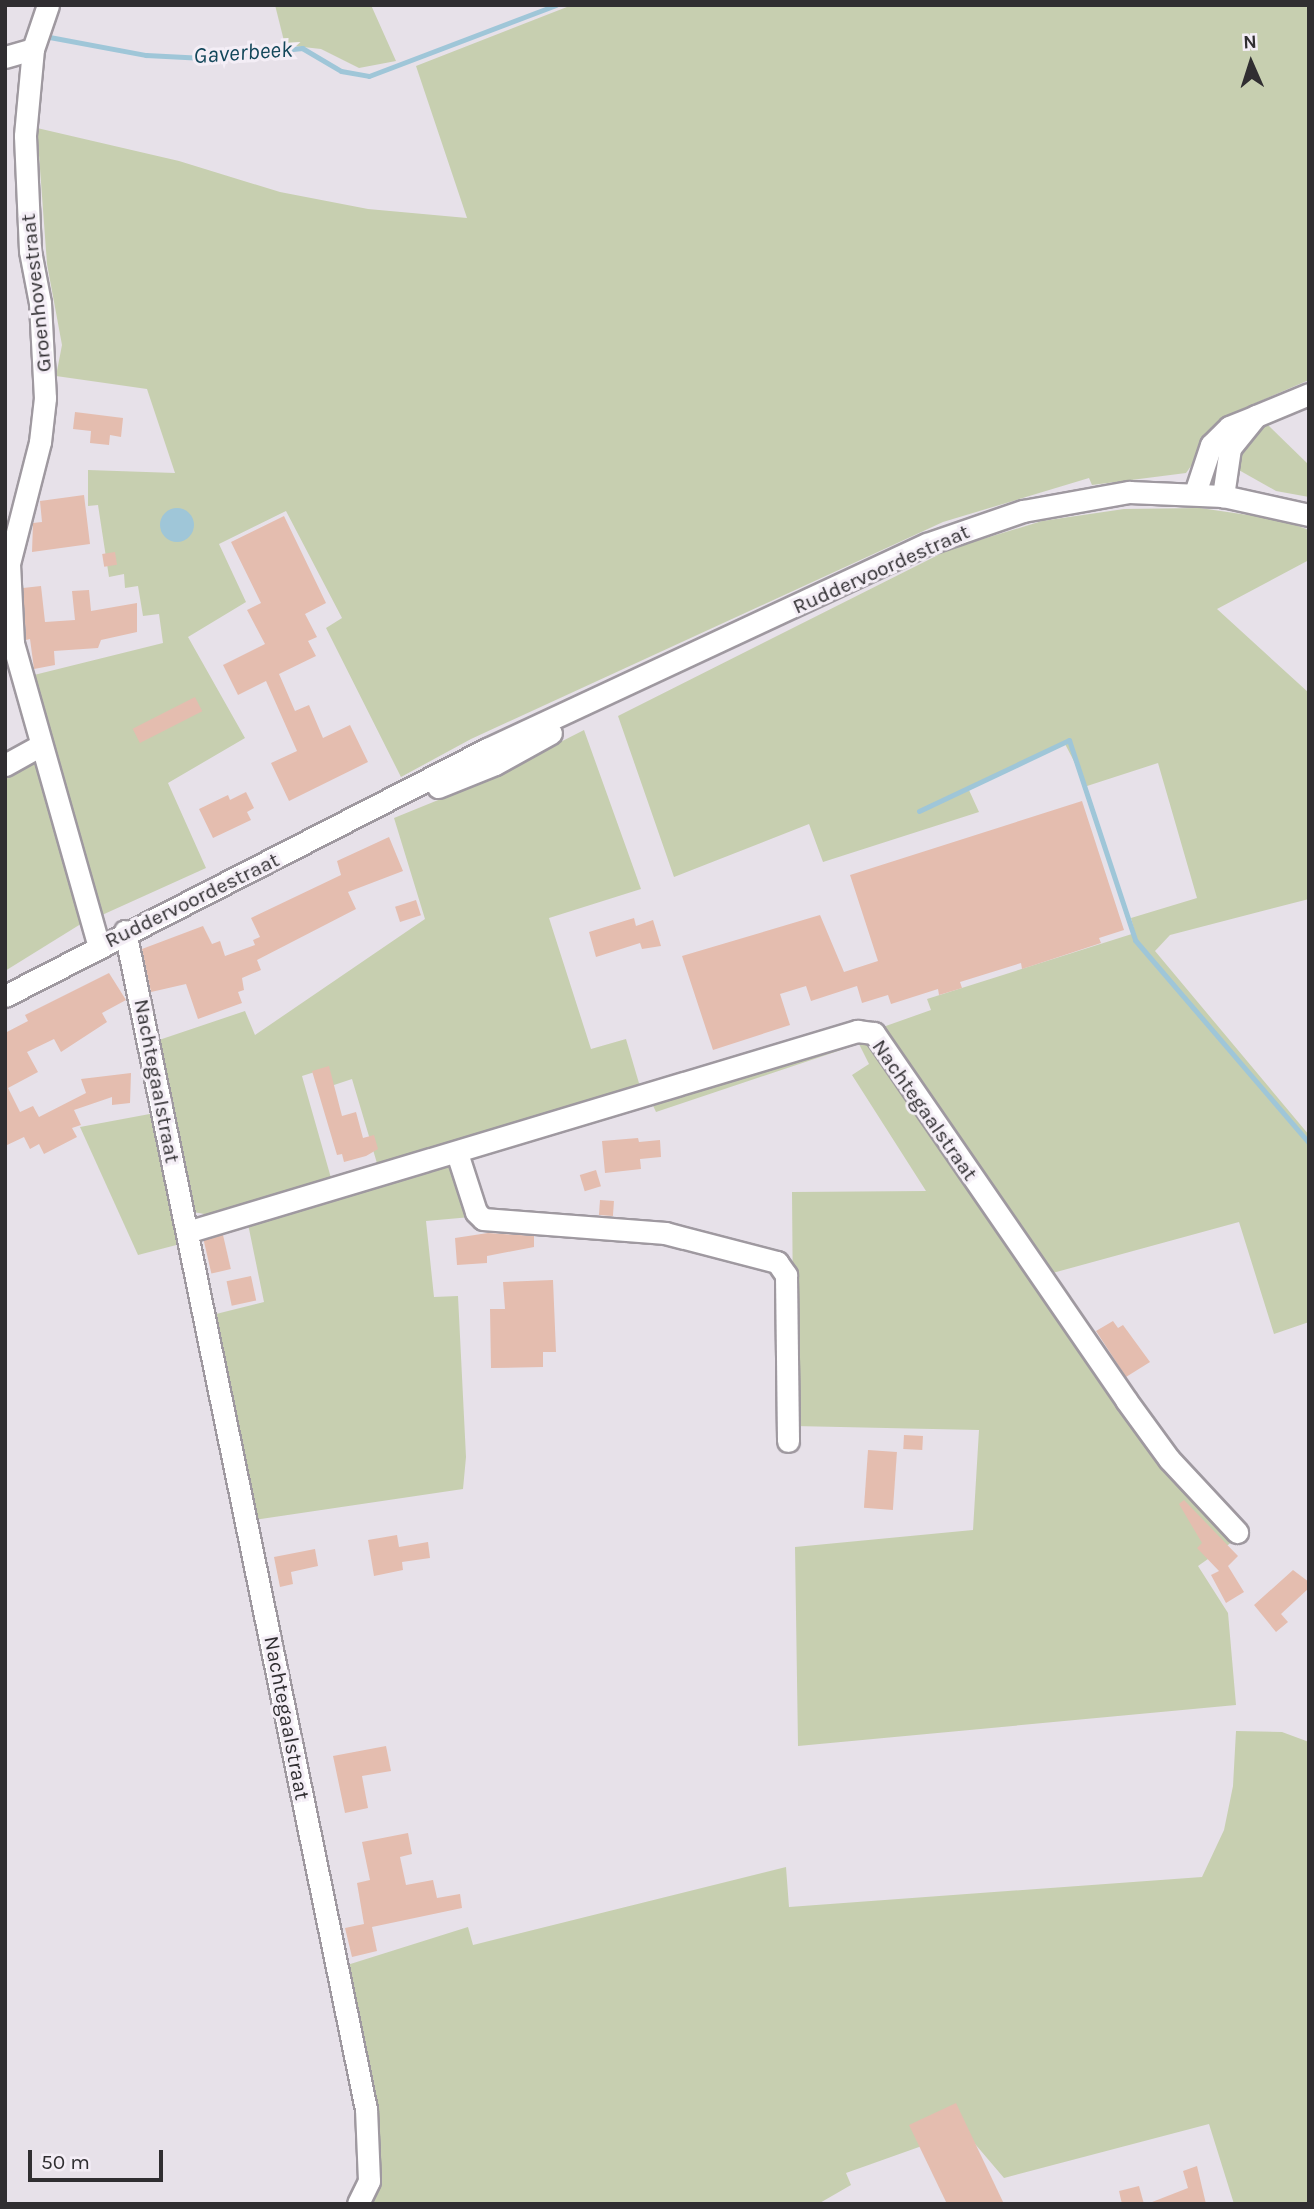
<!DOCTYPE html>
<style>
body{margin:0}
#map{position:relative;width:1314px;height:2209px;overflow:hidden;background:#e7e1e9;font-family:Karla,sans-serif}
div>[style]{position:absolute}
.green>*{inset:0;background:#c7cfb0}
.water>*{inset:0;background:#9fc6d8}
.round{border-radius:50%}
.stream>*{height:5px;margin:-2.5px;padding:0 2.5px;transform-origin:2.5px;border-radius:2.5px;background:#9fc6d8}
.building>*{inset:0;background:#e4bdaf;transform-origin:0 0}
.roads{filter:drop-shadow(2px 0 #9f99a0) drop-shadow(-2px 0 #9f99a0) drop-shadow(0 2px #9f99a0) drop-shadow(0 -2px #9f99a0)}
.minor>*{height:21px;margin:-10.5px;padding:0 10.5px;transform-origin:10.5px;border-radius:10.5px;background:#fff}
span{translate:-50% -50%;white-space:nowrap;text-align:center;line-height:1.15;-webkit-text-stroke:6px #f4eef6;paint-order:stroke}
.street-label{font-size:21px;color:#302e31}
.water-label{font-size:23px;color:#12475a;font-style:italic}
.frame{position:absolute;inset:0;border:7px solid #302e31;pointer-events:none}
.north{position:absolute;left:1216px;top:28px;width:70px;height:70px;-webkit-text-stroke:5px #f4eef6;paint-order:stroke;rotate:357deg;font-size:19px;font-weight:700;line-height:28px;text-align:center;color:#302e31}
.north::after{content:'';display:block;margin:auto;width:24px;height:32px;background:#302e31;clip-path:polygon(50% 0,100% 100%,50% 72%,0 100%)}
.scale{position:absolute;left:28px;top:2150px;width:135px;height:32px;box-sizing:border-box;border:4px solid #302e31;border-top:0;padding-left:9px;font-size:21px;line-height:24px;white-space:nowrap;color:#302e31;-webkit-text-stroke:5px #f4eef6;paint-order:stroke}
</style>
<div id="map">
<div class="green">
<div style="clip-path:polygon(275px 5px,371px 5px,396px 61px,359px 68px,321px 49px,285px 45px)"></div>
<div style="clip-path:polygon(572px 5px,1309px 5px,1309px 380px,1228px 415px,1186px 473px,1092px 485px,1089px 478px,943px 522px,471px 739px,401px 777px,326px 628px,342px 618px,286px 511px,219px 544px,246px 602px,188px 637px,245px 738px,168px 783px,206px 868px,102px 915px,30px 676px,163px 643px,159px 614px,143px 616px,138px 586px,125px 588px,124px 574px,109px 577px,98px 505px,88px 506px,88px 470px,175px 473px,147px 389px,56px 376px,62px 345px,47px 264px,37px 128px,179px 161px,280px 192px,368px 209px,467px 218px,416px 66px)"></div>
<div style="clip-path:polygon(1267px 424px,1309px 465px,1309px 497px,1276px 491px,1237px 469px,1236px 453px,1249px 432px)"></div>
<div style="clip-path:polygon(1200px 508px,1282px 520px,1309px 530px,1309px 560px,1217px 609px,1309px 693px,1309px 899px,1170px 935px,1155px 951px,1309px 1135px,1309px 1322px,1274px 1334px,1239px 1222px,1049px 1274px,883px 1027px,931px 1010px,927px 999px,1135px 933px,1131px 918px,1197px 898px,1158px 763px,1087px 786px,1065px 744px,968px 788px,979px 812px,823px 862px,809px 824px,674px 877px,618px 716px,950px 549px,1042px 521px,1124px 509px)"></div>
<div style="clip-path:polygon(584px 730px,641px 889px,549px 918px,591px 1049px,626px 1039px,641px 1090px,379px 1170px,352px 1079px,325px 1088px,321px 1070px,302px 1076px,333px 1185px,210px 1215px,193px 1212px,159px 1040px,245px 1011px,255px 1035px,425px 919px,394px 818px,480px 783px)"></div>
<div style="clip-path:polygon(31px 757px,38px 763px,84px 922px,5px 971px,5px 772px)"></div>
<div style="clip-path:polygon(864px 1030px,1235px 1540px,1198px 1566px,1228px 1613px,1236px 1705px,798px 1746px,795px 1547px,973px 1530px,979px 1430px,794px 1426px,792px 1192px,926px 1191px,852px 1075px,869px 1064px,859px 1044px,656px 1112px,649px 1097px)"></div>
<div style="clip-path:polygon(155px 1113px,184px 1243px,138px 1255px,80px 1127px)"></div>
<div style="clip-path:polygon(451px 1165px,471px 1217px,426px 1221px,434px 1297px,458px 1296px,466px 1457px,463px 1489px,254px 1520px,212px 1315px,264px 1302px,248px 1224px)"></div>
<div style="clip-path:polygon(1236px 1731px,1282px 1732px,1309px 1742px,1309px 2204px,1234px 2204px,1209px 2124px,1004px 2178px,964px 2131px,846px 2173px,851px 2185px,818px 2204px,364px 2204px,379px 2164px,379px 2136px,344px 1966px,468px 1927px,473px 1945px,786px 1867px,789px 1907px,1202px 1877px,1224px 1830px,1233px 1786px)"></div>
</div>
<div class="water">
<div class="round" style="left:160px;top:508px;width:34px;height:34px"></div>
</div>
<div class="stream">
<div style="left:44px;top:36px;width:104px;rotate:10.6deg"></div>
<div style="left:146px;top:55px;width:58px;rotate:3deg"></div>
<div style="left:204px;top:58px;width:99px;rotate:-5.8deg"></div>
<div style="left:302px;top:48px;width:45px;rotate:30.5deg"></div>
<div style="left:341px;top:71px;width:28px;rotate:10deg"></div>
<div style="left:369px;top:76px;width:200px;rotate:-20.8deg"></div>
<div style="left:919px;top:811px;width:166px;rotate:-25.3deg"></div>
<div style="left:1069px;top:740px;width:211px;rotate:71.7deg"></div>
<div style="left:1135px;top:940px;width:267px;rotate:49.4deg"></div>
</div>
<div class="building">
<div style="clip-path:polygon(75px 412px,123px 418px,121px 437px,110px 435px,109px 445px,90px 443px,91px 431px,73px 429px)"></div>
<div style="clip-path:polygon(84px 495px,90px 544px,32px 552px,33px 523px,42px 522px,40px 501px)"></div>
<div style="clip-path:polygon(284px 516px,326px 603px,305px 614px,317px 637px,308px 641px,316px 656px,279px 674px,295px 711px,309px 705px,323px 738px,350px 725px,368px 762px,289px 801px,271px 763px,297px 751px,266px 681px,238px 695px,223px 665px,265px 644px,247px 610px,261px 603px,231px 542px)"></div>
<div style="left:115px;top:552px;width:13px;height:13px;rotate:81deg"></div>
<div style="clip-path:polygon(41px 586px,45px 622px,75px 620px,72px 591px,89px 590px,91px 611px,137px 603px,137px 632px,101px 640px,98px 648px,54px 651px,55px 665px,34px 669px,30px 639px,26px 640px,23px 588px)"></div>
<div style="left:195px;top:697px;width:16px;height:70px;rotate:63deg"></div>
<div style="clip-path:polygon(246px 792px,254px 808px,247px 812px,251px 820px,213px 838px,199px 809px,228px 795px,230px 800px)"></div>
<div style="clip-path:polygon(1082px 801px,1124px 930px,1099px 938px,1101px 943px,1022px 969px,1021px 963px,960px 982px,962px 988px,939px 995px,938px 989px,891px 1004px,888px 995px,862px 1003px,857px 986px,811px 1001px,806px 986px,780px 994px,790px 1025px,713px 1050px,682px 956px,820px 915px,844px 972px,878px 961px,850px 875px)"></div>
<div style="clip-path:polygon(389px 837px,403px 871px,348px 892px,356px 909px,257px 960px,261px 970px,242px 978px,244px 990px,238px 992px,242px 1003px,198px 1019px,186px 984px,151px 992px,142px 949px,203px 926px,212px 944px,220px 941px,225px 956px,255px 945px,253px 940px,260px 937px,251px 918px,341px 875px,337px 861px)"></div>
<div style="left:416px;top:900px;width:16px;height:22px;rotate:72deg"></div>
<div style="clip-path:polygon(634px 918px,636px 926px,653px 920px,661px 946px,642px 949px,640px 943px,596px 957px,589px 932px)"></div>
<div style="clip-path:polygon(109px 973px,126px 1000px,102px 1013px,107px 1022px,61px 1052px,54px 1039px,27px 1052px,38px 1072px,8px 1088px,20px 1112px,33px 1106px,39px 1117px,86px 1093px,81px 1079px,131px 1073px,130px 1103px,112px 1105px,112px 1097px,74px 1110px,81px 1125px,72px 1128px,77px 1137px,44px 1154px,39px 1144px,30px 1149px,24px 1137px,5px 1146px,5px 1033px,28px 1021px,25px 1015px)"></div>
<div style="clip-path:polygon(329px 1066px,342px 1116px,356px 1112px,363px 1138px,374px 1135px,378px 1149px,366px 1156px,344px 1162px,342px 1154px,337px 1155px,312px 1071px)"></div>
<div style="clip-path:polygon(638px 1138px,639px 1142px,660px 1140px,661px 1157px,640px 1159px,641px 1169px,605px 1173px,602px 1141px)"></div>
<div style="left:596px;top:1170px;width:17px;height:17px;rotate:73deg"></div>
<div style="left:600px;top:1200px;width:14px;height:15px;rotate:4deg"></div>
<div style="clip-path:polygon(488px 1233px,534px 1236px,534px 1247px,487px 1256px,487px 1263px,457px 1265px,455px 1238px)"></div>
<div style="left:223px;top:1235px;width:35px;height:20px;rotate:77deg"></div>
<div style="left:251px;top:1276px;width:25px;height:25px;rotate:78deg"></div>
<div style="clip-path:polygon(553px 1280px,556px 1352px,543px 1352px,543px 1367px,491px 1368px,490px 1309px,505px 1309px,503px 1282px)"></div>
<div style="clip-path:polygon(1113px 1321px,1118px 1328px,1123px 1325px,1150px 1362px,1126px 1377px,1096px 1331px)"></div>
<div style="left:904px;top:1435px;width:19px;height:14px;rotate:3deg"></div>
<div style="left:868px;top:1450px;width:29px;height:58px;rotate:4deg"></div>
<div style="clip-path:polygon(1184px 1500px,1238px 1556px,1228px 1566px,1244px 1592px,1226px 1603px,1211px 1575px,1219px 1571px,1197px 1548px,1202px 1543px,1179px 1504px)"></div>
<div style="clip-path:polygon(397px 1535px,399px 1547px,428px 1542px,430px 1558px,402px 1562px,403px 1570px,374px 1576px,368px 1540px)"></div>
<div style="clip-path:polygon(315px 1549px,318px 1566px,291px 1572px,293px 1584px,280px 1587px,274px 1557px)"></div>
<div style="clip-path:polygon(1293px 1570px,1309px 1582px,1309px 1588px,1281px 1614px,1288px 1622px,1276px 1632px,1254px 1605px)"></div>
<div style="clip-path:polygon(386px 1746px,391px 1771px,362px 1776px,368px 1808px,345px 1813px,333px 1756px)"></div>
<div style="clip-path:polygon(408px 1833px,412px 1854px,400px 1857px,406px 1885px,433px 1880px,437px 1898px,460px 1894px,462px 1908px,372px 1927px,377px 1951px,352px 1957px,345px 1928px,364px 1924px,357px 1883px,370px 1880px,362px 1842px)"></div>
<div style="clip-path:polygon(956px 2103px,1004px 2204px,947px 2204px,909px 2125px)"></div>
<div style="clip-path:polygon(1197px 2166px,1206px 2204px,1147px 2204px,1188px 2188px,1183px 2171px)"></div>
<div style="clip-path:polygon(1139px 2186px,1144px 2204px,1122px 2204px,1119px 2191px)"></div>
</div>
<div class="roads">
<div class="minor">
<div style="left:48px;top:5px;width:46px;rotate:108.8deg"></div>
<div style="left:33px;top:49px;width:87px;rotate:95.3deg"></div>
<div style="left:25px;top:136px;width:115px;rotate:87.5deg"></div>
<div style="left:30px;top:251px;width:53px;rotate:79.1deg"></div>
<div style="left:40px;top:303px;width:95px;rotate:87deg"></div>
<div style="left:45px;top:398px;width:44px;rotate:96.5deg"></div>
<div style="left:40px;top:442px;width:126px;rotate:104.3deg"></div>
<div style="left:9px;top:564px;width:79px;rotate:87.1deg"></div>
<div style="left:13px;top:643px;width:315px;rotate:74.2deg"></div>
<div style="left:5px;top:57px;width:29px;rotate:-16deg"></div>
<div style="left:1256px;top:416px;width:57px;rotate:-22.5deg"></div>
<div style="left:1195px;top:493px;width:51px;rotate:-71.6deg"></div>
<div style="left:1211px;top:445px;width:25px;rotate:-45deg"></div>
<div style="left:1229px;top:427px;width:29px;rotate:-22deg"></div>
<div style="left:1256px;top:416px;width:41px;rotate:129.1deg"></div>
<div style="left:1230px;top:448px;width:49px;rotate:98.3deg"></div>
<div style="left:5px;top:765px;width:39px;rotate:-29deg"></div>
<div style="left:438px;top:787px;width:61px;rotate:-22deg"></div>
<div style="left:495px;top:764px;width:64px;rotate:-29deg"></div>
<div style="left:125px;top:931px;width:1202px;rotate:78.44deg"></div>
<div style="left:366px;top:2109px;width:72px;rotate:87.6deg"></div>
<div style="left:369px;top:2181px;width:25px;rotate:116deg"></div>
<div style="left:5px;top:996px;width:542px;rotate:-27.13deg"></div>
<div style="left:487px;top:749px;width:485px;rotate:-25deg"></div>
<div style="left:927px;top:544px;width:102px;rotate:-19deg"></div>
<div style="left:1023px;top:511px;width:108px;rotate:-10.2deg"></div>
<div style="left:1129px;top:492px;width:94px;rotate:2.4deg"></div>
<div style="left:1223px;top:496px;width:88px;rotate:12.5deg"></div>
<div style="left:457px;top:1153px;width:62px;rotate:72.1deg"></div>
<div style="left:476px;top:1212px;width:10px;rotate:45deg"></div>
<div style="left:483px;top:1219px;width:183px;rotate:4.4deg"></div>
<div style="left:665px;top:1233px;width:116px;rotate:14.5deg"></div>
<div style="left:777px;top:1262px;width:16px;rotate:55deg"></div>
<div style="left:786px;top:1275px;width:166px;rotate:89.3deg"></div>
<div style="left:187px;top:1232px;width:700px;rotate:-16.7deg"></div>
<div style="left:857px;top:1031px;width:17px;rotate:7deg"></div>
<div style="left:874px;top:1033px;width:445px;rotate:55.5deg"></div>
<div style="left:1126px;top:1400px;width:73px;rotate:53.9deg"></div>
<div style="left:1169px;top:1459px;width:100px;rotate:47deg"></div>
</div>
</div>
<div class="street-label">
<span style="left:36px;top:293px;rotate:-96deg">Groenhovestraat</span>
<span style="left:881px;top:569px;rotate:-24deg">Ruddervoordestraat</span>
<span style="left:192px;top:900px;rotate:-26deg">Ruddervoordestraat</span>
<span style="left:157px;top:1081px;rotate:79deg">Nachtegaalstraat</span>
<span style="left:925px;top:1110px;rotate:55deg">Nachtegaalstraat</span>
<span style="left:287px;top:1718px;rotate:79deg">Nachtegaalstraat</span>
</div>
<div class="water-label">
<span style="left:243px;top:53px;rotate:-4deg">Gaverbeek</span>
</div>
<div class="frame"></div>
<div class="north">N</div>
<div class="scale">50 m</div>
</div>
